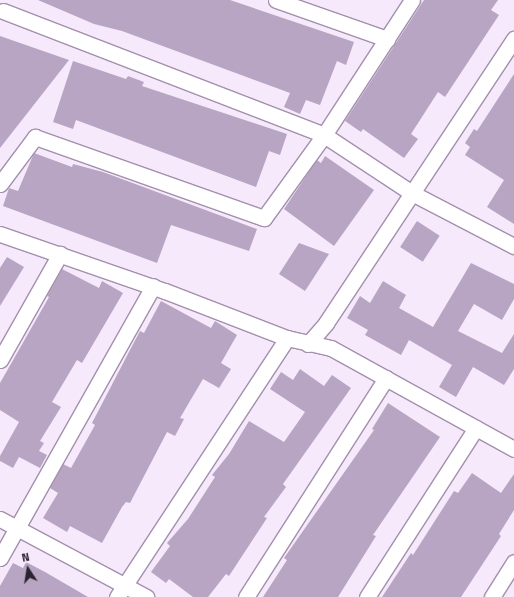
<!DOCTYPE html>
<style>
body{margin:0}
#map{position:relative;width:514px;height:597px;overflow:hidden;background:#f5e9fb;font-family:"Titillium Web",sans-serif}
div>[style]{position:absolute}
.building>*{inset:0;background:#b8a5c3;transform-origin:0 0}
.roads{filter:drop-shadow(1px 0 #a390ad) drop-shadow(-1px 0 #a390ad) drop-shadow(0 1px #a390ad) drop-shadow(0 -1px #a390ad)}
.minor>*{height:15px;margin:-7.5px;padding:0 7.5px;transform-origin:7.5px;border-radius:7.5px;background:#fff}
span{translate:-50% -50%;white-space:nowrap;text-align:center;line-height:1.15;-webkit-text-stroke:4px #f5e9fb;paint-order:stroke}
.north{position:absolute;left:8px;top:549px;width:40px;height:40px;-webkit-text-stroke:3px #f5e9fb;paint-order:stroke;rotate:348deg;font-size:11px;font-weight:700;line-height:16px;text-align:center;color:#2a222e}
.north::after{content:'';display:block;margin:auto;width:14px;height:18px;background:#2a222e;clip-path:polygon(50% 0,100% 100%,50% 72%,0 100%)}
</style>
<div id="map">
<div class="building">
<div style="clip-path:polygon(38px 0,230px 0,354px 42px,346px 65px,337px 61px,320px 105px,306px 100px,300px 114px,284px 107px,290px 93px,122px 31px,94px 24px)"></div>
<div style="clip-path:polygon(424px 0,498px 0,491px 10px,499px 15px,445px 97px,438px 92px,411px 134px,418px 139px,404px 158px,363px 129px,361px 132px,345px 121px)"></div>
<div style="clip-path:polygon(0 36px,69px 60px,0 148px)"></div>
<div style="clip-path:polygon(73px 61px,126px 79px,128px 76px,144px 82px,142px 86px,287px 134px,280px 155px,269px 151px,256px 187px,76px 120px,73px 129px,53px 122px)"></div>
<div style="clip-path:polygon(514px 74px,514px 224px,487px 207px,504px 180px,465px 155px,470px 147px,465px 143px,474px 129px,477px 131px)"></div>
<div style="clip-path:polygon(34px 153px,72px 167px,73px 164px,103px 172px,257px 229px,249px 251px,171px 225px,157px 263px,3px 206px,9px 188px,18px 191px)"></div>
<div style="clip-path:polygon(325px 156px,374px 190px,334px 246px,284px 209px,317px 160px,321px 163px)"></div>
<div style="left:417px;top:221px;width:27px;height:31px;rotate:33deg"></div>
<div style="clip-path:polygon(299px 243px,329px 254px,305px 291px,279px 274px)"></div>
<div style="clip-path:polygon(7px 257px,24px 267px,0 306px,0 268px)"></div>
<div style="clip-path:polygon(471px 263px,514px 284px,514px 299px,502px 320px,474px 304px,458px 331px,502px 353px,514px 334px,514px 369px,504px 385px,473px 367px,456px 397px,439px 387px,452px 365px,409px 340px,401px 355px,365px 335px,368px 330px,347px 318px,360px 296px,370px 303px,383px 281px,406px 295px,399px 308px,433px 327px)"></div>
<div style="clip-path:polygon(62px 269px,99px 288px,102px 281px,123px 293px,82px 363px,77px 360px,52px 402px,61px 407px,40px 441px,44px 443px,39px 451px,47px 455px,40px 468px,19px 457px,13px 468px,0 461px,0 456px,19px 422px,0 410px,0 383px,49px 297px,47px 296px)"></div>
<div style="clip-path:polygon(161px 301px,211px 328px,215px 321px,237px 335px,221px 363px,231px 369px,219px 388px,203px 379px,180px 418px,184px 419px,175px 436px,167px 432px,130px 503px,126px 502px,122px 507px,102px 543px,70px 526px,67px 532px,43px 518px,58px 493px,50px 488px,56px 477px,63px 464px,71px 468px,95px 425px,92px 423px,131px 348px,140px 331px,144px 333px)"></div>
<div style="clip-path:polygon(300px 369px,324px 386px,332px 375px,351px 388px,283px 484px,286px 487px,264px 517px,267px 518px,229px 576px,226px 574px,208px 597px,193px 597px,169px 579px,166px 583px,151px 572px,170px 546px,167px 543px,188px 519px,215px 477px,212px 475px,229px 454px,249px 421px,284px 442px,305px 412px,270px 389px,281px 372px,293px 380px)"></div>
<div style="clip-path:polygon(388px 403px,440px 437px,373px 535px,376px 536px,338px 597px,263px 597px,287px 560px,284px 558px,374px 430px,372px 429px)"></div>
<div style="clip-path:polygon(472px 473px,501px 493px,514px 474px,514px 510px,499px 534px,501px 536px,461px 597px,382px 597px,411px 553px,413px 555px,454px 491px,458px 493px)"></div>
<div style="clip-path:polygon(26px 562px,45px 572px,88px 597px,0 597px,0 586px,13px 563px,23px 568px)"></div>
</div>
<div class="roads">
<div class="minor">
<div style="left:276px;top:0;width:118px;rotate:19.4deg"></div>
<div style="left:3px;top:11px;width:344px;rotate:21.1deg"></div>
<div style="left:324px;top:135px;width:105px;rotate:33.4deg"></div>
<div style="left:412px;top:193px;width:115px;rotate:27.5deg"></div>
<div style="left:0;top:184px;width:59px;rotate:-53.3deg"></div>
<div style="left:35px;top:137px;width:243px;rotate:19.5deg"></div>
<div style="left:264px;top:218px;width:102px;rotate:-54.1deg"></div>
<div style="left:324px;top:135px;width:161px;rotate:-56.9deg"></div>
<div style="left:0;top:234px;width:175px;rotate:19.1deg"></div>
<div style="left:165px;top:291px;width:131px;rotate:21.1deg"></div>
<div style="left:287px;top:338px;width:45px;rotate:12.8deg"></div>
<div style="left:331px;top:348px;width:209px;rotate:28.9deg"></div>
<div style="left:308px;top:344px;width:28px;rotate:-49deg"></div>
<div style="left:326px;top:323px;width:341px;rotate:-56.5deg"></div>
<div style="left:0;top:360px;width:122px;rotate:-60.5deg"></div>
<div style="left:0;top:519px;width:166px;rotate:28.1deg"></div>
<div style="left:0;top:558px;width:312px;rotate:-60.6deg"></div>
<div style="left:117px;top:597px;width:310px;rotate:-56.7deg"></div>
<div style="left:246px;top:597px;width:260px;rotate:-57.4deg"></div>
<div style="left:367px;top:597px;width:201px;rotate:-57.2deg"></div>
<div style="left:492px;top:597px;width:41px;rotate:-57.8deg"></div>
</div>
</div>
<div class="north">N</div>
</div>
